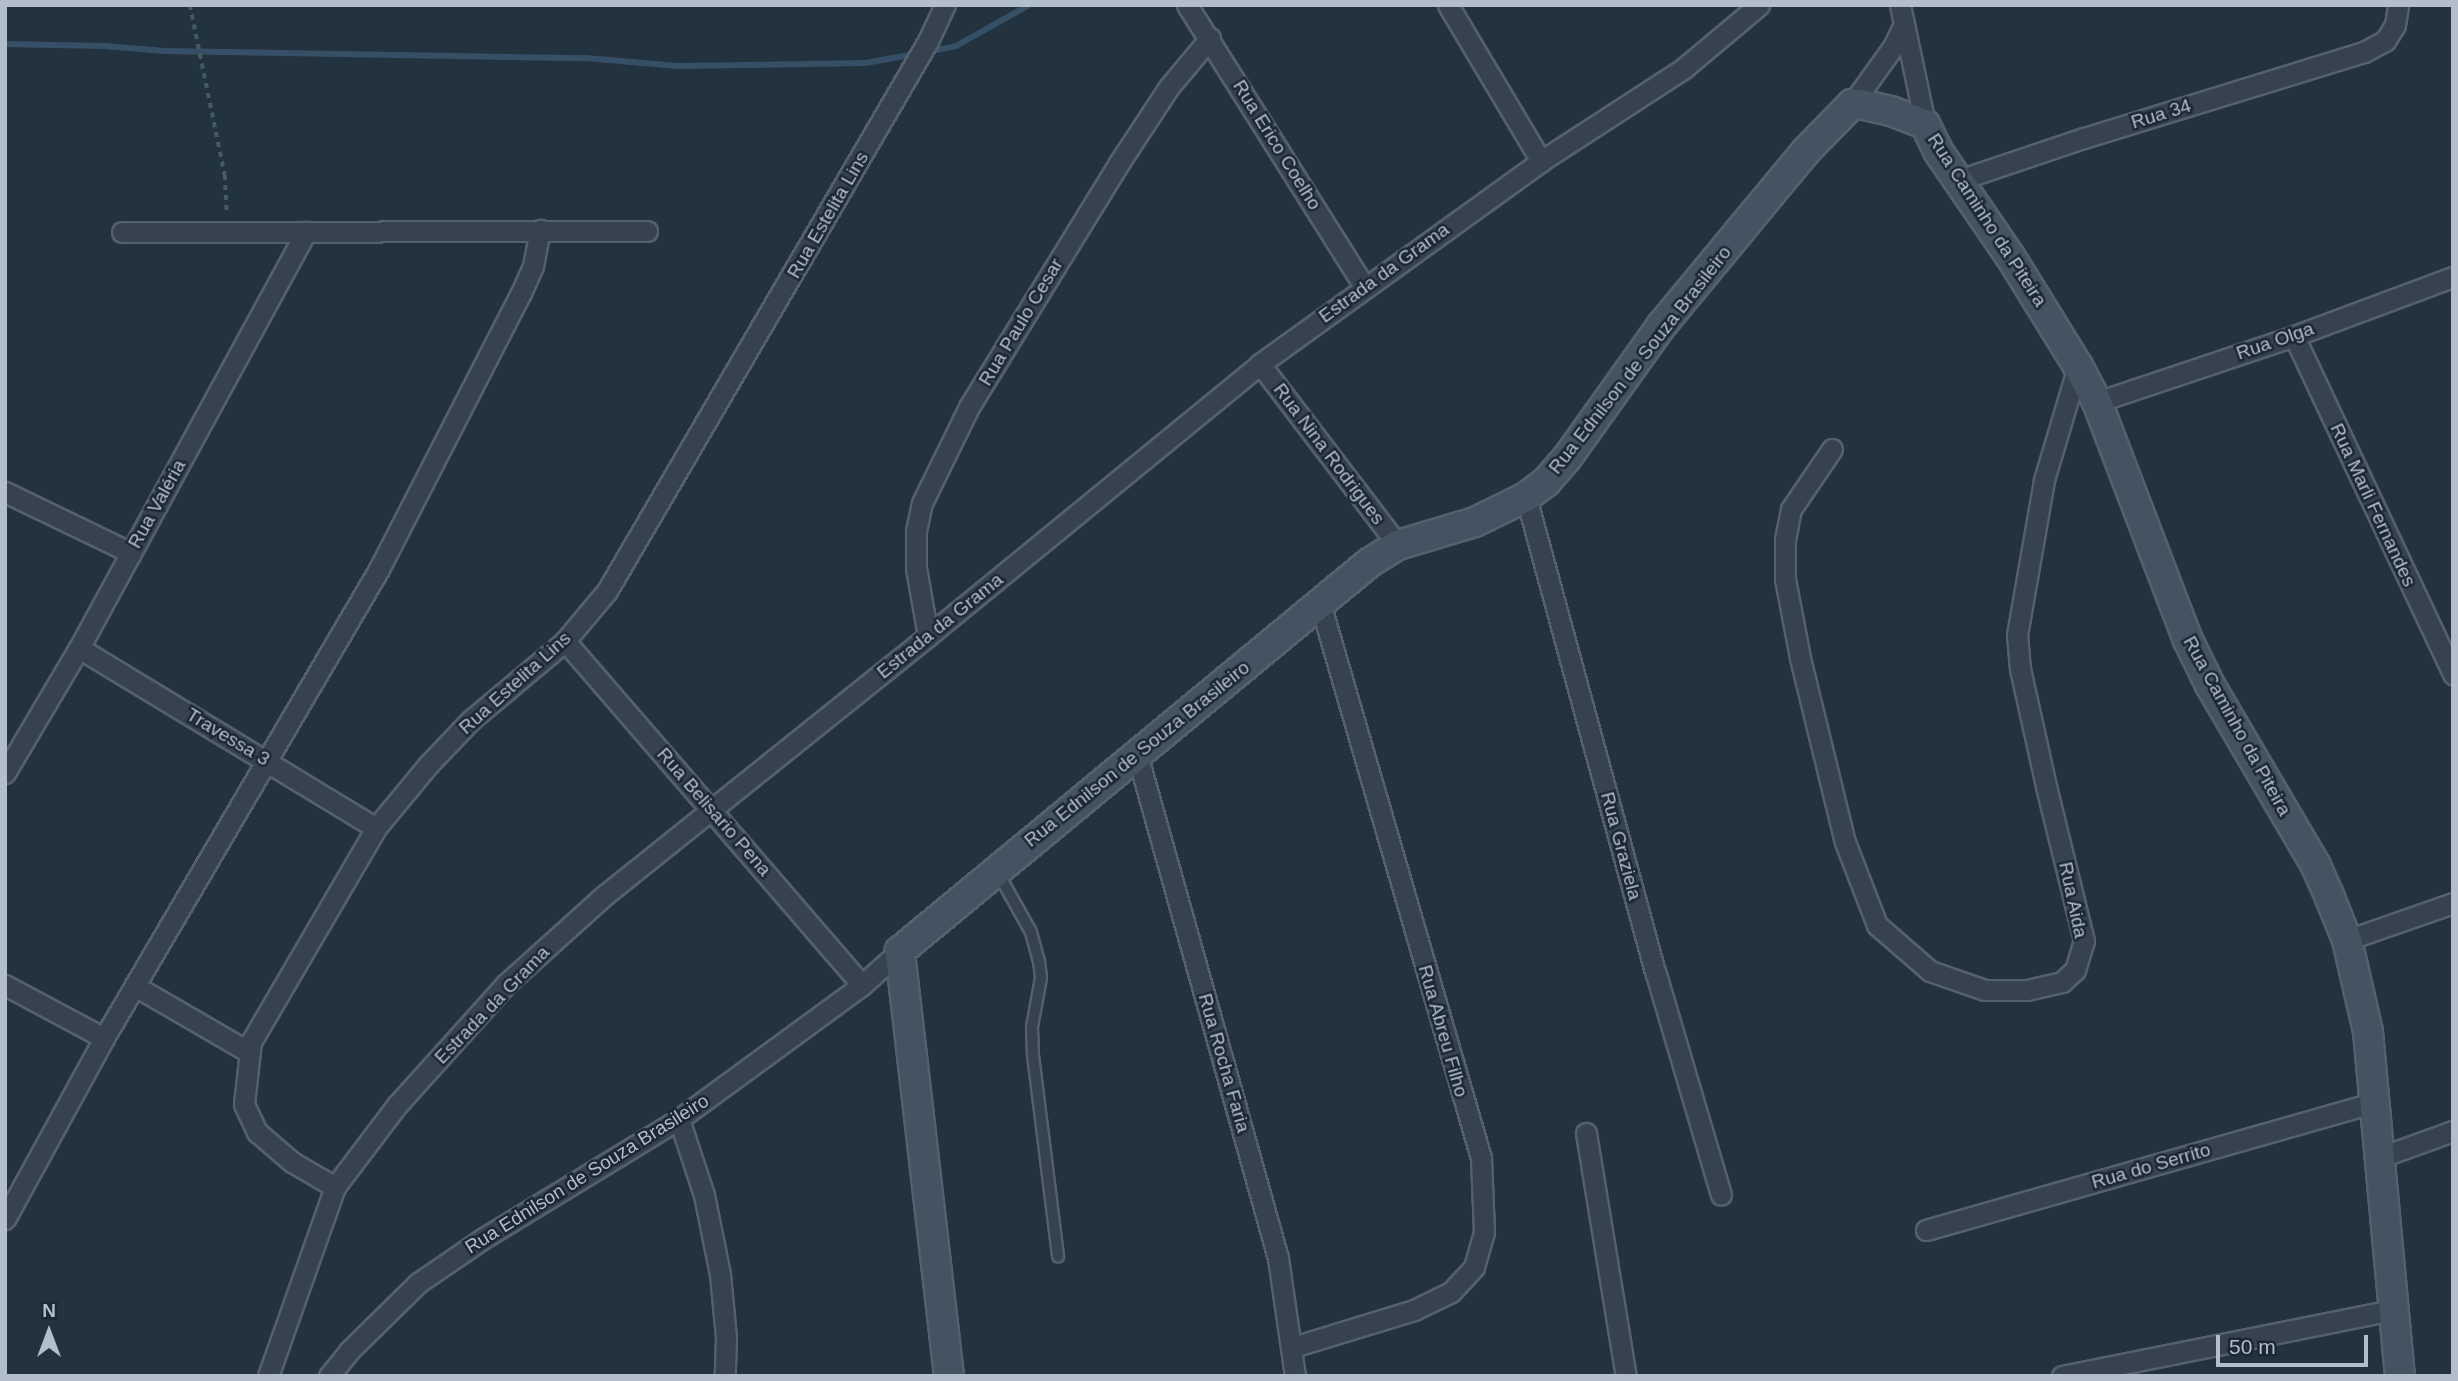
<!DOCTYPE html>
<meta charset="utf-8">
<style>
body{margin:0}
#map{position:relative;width:2458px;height:1381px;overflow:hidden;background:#22323e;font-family:Helvetica,sans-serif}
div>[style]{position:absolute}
.stream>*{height:6px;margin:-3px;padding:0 3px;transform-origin:3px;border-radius:3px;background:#355066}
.path>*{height:3.5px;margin-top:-1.75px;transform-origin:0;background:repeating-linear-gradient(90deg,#425b5b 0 5px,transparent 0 10px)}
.roads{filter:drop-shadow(2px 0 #54616c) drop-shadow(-2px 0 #54616c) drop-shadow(0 2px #54616c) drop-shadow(0 -2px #54616c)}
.lane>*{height:10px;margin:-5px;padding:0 5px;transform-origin:5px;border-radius:5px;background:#36434e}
.street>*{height:19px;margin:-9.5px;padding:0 9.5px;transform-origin:9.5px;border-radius:9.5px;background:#36434e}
.secondary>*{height:28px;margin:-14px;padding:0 14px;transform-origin:14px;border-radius:14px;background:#445361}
span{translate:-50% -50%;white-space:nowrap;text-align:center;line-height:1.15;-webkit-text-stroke:5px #1b2833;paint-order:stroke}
.street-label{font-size:19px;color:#b2bec9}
.frame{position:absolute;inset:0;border:7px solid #b2bec9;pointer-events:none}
.north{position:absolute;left:14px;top:1297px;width:70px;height:70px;-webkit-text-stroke:5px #1b2833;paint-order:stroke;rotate:0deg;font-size:19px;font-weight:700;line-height:28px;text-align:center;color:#b2bec9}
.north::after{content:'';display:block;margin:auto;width:24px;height:32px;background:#b2bec9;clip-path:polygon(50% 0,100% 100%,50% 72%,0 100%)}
.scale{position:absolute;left:2216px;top:1335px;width:152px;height:32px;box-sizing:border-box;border:4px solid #b2bec9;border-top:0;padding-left:9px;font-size:21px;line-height:24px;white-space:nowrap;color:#b2bec9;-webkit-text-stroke:5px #1b2833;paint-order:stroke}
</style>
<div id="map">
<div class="stream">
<div style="left:5px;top:44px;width:100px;rotate:1.1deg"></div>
<div style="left:105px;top:46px;width:59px;rotate:4.8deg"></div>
<div style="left:164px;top:51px;width:422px;rotate:1deg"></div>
<div style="left:586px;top:58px;width:92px;rotate:5deg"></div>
<div style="left:678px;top:66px;width:187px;rotate:-0.9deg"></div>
<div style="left:865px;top:63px;width:51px;rotate:-10.2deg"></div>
<div style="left:926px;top:52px;width:31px;rotate:-11deg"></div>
<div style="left:956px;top:46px;width:84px;rotate:-29.3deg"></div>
</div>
<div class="path">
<div style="left:190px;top:5px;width:174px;rotate:78.4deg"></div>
<div style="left:225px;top:175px;width:38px;rotate:87deg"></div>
</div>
<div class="roads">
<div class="lane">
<div style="left:998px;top:873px;width:68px;rotate:60.8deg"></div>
<div style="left:1031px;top:932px;width:30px;rotate:75deg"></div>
<div style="left:1039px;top:961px;width:17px;rotate:83deg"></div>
<div style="left:1041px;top:978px;width:50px;rotate:100.4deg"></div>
<div style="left:1032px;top:1027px;width:28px;rotate:88deg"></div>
<div style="left:1033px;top:1055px;width:203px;rotate:82.9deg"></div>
</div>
<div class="street">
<div style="left:1187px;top:5px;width:332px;rotate:57.8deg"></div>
<div style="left:1448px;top:5px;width:182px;rotate:59.2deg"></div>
<div style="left:1900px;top:5px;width:122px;rotate:78.1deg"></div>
<div style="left:1852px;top:104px;width:70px;rotate:-54.3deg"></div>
<div style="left:1893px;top:47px;width:25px;rotate:-64deg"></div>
<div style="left:1959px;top:180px;width:132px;rotate:-18.6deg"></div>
<div style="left:2084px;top:138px;width:293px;rotate:-17.1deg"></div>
<div style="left:2364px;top:52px;width:24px;rotate:-28deg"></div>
<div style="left:2385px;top:41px;width:19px;rotate:-58deg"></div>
<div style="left:2395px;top:25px;width:20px;rotate:-81deg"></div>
<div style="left:122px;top:232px;width:525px;rotate:-0.11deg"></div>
<div style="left:2294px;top:336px;width:374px;rotate:64.8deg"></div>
<div style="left:1260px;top:364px;width:228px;rotate:52.7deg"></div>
<div style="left:2097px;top:402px;width:208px;rotate:-18.5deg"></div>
<div style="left:2294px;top:336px;width:170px;rotate:-20.4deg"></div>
<div style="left:1832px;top:449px;width:73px;rotate:124.3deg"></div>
<div style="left:1791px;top:509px;width:32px;rotate:101deg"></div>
<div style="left:1785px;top:540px;width:39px;rotate:90deg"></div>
<div style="left:1785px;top:579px;width:80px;rotate:79.2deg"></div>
<div style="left:1800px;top:658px;width:189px;rotate:76.3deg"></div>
<div style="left:1845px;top:842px;width:89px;rotate:68.9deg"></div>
<div style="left:1877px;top:925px;width:70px;rotate:41deg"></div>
<div style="left:1930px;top:971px;width:58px;rotate:19.1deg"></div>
<div style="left:1985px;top:990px;width:42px"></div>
<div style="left:2027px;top:990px;width:36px;rotate:-13deg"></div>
<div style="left:2062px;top:982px;width:18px;rotate:-43deg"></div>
<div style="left:2075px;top:970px;width:30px;rotate:-73deg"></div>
<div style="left:2084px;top:941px;width:160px;rotate:-103.8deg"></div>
<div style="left:2046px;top:786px;width:120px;rotate:-102.5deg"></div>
<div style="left:2020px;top:669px;width:34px;rotate:-95deg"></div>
<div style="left:2017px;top:635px;width:157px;rotate:-80.1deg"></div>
<div style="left:2044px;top:480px;width:119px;rotate:-73.4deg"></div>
<div style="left:5px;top:492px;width:140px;rotate:25.8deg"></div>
<div style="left:1526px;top:497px;width:494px;rotate:74.8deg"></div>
<div style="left:1656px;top:974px;width:230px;rotate:73.6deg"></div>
<div style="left:928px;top:636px;width:69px;rotate:-100deg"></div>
<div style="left:916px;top:568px;width:37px;rotate:-90deg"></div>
<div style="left:916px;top:531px;width:29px;rotate:-78deg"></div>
<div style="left:922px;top:503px;width:107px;rotate:-63.9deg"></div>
<div style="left:969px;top:407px;width:286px;rotate:-58.4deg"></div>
<div style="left:1119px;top:163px;width:91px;rotate:-56.7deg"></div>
<div style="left:1169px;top:87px;width:64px;rotate:-50.1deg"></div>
<div style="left:565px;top:641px;width:454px;rotate:49.2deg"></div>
<div style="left:79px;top:648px;width:347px;rotate:31.2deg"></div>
<div style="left:1137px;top:754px;width:523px;rotate:74.37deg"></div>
<div style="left:1278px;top:1258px;width:119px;rotate:81.8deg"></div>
<div style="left:5px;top:773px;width:145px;rotate:-59.4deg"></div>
<div style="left:79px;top:648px;width:474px;rotate:-61.4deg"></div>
<div style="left:2347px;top:940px;width:112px;rotate:-19.2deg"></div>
<div style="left:5px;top:985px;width:112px;rotate:28.2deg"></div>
<div style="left:135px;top:986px;width:132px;rotate:30.1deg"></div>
<div style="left:679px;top:1119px;width:80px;rotate:71.8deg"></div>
<div style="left:704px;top:1195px;width:81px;rotate:78.6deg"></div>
<div style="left:720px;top:1274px;width:64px;rotate:84.6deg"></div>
<div style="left:726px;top:1338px;width:38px;rotate:92deg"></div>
<div style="left:1586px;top:1133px;width:246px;rotate:80.7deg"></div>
<div style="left:2381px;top:1157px;width:77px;rotate:-19.9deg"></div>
<div style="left:335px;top:1187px;width:50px;rotate:-149.8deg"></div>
<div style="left:292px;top:1162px;width:46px;rotate:-139.4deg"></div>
<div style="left:257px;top:1132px;width:31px;rotate:-115deg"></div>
<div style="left:244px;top:1104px;width:62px;rotate:-83.6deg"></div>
<div style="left:251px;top:1042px;width:248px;rotate:-59.7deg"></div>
<div style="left:376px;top:828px;width:82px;rotate:-50.5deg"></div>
<div style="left:428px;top:765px;width:62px;rotate:-46.3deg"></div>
<div style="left:471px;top:720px;width:123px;rotate:-40deg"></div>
<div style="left:565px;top:641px;width:65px;rotate:-50deg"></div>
<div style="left:607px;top:591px;width:637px;rotate:-59.73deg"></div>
<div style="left:928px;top:41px;width:40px;rotate:-65deg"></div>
<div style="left:5px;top:1219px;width:206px;rotate:-61.3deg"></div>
<div style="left:104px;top:1038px;width:544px;rotate:-59.61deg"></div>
<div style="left:379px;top:569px;width:310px;rotate:-62.8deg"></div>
<div style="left:521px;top:293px;width:30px;rotate:-66deg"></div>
<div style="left:533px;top:266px;width:37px;rotate:-79deg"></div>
<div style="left:1926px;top:1230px;width:468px;rotate:-15.9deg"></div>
<div style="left:1293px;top:1347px;width:127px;rotate:-17deg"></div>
<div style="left:1414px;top:1310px;width:41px;rotate:-25.9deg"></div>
<div style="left:1451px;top:1292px;width:34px;rotate:-47deg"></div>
<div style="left:1474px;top:1267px;width:36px;rotate:-74deg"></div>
<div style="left:1484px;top:1232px;width:74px;rotate:-92.3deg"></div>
<div style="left:1481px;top:1158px;width:578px;rotate:-106.18deg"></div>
<div style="left:268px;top:1376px;width:201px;rotate:-70.5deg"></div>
<div style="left:335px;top:1187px;width:103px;rotate:-52.9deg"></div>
<div style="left:397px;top:1105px;width:163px;rotate:-48deg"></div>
<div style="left:506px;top:984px;width:133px;rotate:-42deg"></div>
<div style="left:605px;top:895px;width:414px;rotate:-38.7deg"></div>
<div style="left:928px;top:636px;width:429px;rotate:-39.3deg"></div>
<div style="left:1260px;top:364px;width:347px;rotate:-35.8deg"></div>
<div style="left:1541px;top:161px;width:171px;rotate:-33deg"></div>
<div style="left:1684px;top:68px;width:98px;rotate:-40deg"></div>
<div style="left:329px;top:1376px;width:32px;rotate:-51deg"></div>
<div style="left:349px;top:1351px;width:97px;rotate:-44.6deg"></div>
<div style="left:418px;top:1283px;width:80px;rotate:-34.3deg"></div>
<div style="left:484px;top:1238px;width:228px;rotate:-31.4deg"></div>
<div style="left:679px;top:1119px;width:227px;rotate:-36.2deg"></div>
<div style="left:862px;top:985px;width:51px;rotate:-41.8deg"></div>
<div style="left:2062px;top:1376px;width:338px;rotate:-11.3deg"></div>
</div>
<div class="secondary">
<div style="left:949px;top:1376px;width:428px;rotate:-96.6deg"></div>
<div style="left:900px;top:951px;width:609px;rotate:-39.6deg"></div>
<div style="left:1369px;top:563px;width:34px;rotate:-32deg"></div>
<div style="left:1398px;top:545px;width:80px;rotate:-16.6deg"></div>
<div style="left:1475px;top:522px;width:57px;rotate:-26.1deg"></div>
<div style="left:1526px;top:497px;width:25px;rotate:-37deg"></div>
<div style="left:1546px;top:482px;width:32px;rotate:-49deg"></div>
<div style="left:1567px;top:458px;width:163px;rotate:-54.5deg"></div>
<div style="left:1662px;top:325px;width:119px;rotate:-50.4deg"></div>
<div style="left:1738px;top:233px;width:107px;rotate:-50.3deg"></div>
<div style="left:1806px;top:151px;width:66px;rotate:-45.6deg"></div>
<div style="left:1852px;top:104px;width:8px"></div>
<div style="left:1860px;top:104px;width:32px;rotate:13deg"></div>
<div style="left:1891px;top:111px;width:36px;rotate:21deg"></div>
<div style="left:1925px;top:124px;width:30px;rotate:64deg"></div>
<div style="left:1938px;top:151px;width:127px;rotate:55.6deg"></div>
<div style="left:2010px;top:256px;width:129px;rotate:58.3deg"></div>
<div style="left:2078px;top:366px;width:41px;rotate:62.2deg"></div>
<div style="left:2097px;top:402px;width:255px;rotate:69.1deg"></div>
<div style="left:2188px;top:640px;width:50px;rotate:63.9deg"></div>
<div style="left:2210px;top:685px;width:210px;rotate:59.6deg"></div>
<div style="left:2316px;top:866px;width:35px;rotate:66deg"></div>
<div style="left:2330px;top:898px;width:45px;rotate:68deg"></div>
<div style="left:2347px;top:940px;width:94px;rotate:77.1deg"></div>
<div style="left:2368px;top:1032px;width:345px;rotate:84.7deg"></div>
</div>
</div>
<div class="street-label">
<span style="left:2161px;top:114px;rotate:-17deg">Rua 34</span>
<span style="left:1277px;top:145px;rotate:58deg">Rua Erico Coelho</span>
<span style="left:828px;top:215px;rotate:-60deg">Rua Estelita Lins</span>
<span style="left:1987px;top:220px;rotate:57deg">Rua Caminho da Piteira</span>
<span style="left:1384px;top:273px;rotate:-36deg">Estrada da Grama</span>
<span style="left:1021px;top:322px;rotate:-59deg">Rua Paulo Cesar</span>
<span style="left:2275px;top:341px;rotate:-19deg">Rua Olga</span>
<span style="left:1640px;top:360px;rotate:-52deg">Rua Ednilson de Souza Brasileiro</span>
<span style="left:1329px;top:454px;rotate:53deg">Rua Nina Rodrigues</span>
<span style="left:157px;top:504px;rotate:-61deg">Rua Valéria</span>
<span style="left:2373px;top:505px;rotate:65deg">Rua Marli Fernandes</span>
<span style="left:940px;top:626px;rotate:-39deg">Estrada da Grama</span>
<span style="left:515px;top:683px;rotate:-42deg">Rua Estelita Lins</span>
<span style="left:2237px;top:726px;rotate:61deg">Rua Caminho da Piteira</span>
<span style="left:228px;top:737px;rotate:31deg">Travessa 3</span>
<span style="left:1137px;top:754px;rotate:-39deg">Rua Ednilson de Souza Brasileiro</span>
<span style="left:714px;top:812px;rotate:49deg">Rua Belisario Pena</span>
<span style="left:1621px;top:846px;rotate:75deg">Rua Graziela</span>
<span style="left:2073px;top:900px;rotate:78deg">Rua Aida</span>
<span style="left:492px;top:1005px;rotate:-46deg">Estrada da Grama</span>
<span style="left:1443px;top:1031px;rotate:74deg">Rua Abreu Filho</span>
<span style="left:1224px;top:1063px;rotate:74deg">Rua Rocha Faria</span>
<span style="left:2151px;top:1166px;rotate:-16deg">Rua do Serrito</span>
<span style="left:587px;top:1174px;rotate:-32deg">Rua Ednilson de Souza Brasileiro</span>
</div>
<div class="frame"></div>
<div class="north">N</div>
<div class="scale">50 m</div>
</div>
